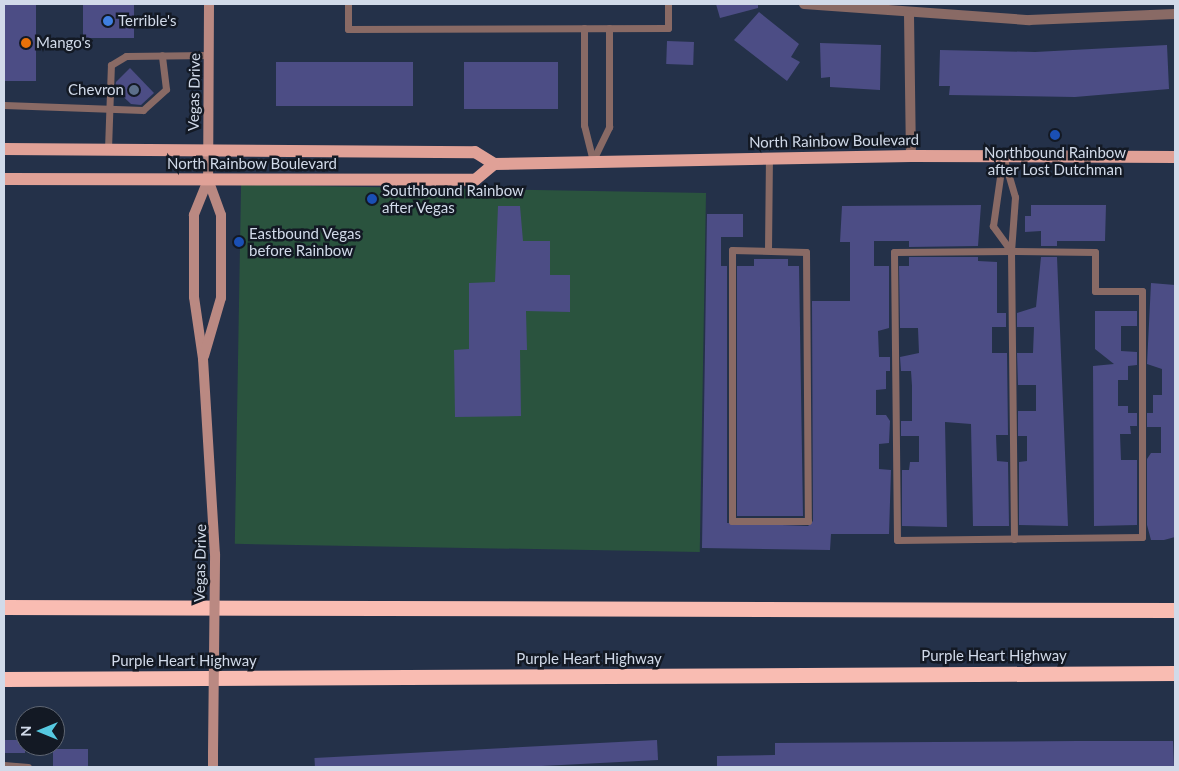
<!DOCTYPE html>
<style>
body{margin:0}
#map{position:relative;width:1179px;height:771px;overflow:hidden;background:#243149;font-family:Lato,sans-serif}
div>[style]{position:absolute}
.green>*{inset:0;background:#2a533e;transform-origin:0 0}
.building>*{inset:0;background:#4c4d85;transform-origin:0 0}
.service>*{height:7px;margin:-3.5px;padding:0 3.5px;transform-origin:3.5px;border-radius:3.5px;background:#896a65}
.minor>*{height:10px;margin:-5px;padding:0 5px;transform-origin:5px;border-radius:5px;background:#896a65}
.secondary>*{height:10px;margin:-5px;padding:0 5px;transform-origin:5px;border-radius:5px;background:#ba8982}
.primary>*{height:12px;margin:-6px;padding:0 6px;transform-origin:6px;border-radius:6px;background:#e0a197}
.motorway>*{height:15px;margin:-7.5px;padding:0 7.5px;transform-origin:7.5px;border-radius:7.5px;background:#f9bcb2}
.secondary-bridge>*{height:10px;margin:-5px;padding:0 5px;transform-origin:5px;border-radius:5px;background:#ba8982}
.dots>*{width:14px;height:14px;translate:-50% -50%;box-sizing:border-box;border:2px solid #131924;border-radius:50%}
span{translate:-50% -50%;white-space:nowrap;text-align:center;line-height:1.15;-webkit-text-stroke:5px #131924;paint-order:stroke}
.poi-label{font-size:15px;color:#d1dae9}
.left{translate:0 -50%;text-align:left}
.right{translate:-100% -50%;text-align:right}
.street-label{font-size:15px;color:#d1dae9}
.frame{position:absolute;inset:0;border:5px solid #d1dae9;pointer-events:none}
.north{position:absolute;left:15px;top:706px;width:50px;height:50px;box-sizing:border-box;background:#131924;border:1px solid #5f6673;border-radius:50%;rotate:270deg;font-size:14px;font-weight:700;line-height:20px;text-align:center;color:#d1dae9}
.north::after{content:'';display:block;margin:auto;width:18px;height:22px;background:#56c9e1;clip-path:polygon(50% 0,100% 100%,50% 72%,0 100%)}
</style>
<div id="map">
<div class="green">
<div style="left:706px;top:193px;width:359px;height:465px;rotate:91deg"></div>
</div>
<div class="building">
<div style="left:4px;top:4px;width:32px;height:77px"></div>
<div style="left:83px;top:4px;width:51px;height:34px"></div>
<div style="clip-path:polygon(716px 4px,758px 4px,758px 8px,720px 18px)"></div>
<div style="clip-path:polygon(759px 12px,799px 44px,791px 57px,800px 62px,787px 81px,734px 40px)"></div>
<div style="left:667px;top:41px;width:27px;height:23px;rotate:2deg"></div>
<div style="clip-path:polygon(820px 43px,881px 45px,880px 90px,830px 87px,830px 77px,821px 78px)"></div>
<div style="clip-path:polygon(1167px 45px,1169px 89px,1075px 97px,949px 95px,950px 86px,939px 86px,940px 50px,1035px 52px)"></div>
<div style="left:276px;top:62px;width:137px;height:44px"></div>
<div style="left:464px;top:62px;width:94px;height:47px"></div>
<div style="clip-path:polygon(130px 68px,154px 93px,141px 105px,131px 104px,115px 89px,116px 82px)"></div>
<div style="clip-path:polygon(981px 205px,978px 246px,909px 247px,909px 241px,874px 241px,874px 266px,889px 266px,889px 328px,878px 331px,879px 357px,890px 357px,890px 371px,886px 371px,886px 389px,876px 390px,876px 415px,886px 415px,890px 421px,889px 443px,879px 444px,879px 469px,891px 470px,889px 534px,831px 534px,830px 550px,702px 548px,707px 214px,743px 214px,743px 237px,721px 237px,721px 266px,727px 266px,727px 523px,808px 526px,813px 521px,812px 301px,850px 301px,850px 242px,840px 242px,842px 206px)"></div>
<div style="clip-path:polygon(1031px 205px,1106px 205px,1105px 241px,1057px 241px,1057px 246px,1041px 246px,1041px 231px,1025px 232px,1025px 216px,1031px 216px)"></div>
<div style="clip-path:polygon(498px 206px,520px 206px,523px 241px,550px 241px,550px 275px,570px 275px,570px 312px,526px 311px,527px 350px,520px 350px,521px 416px,455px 417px,454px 350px,469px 349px,469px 283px,495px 282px)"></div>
<div style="clip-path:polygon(909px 257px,978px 257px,978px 261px,997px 262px,997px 313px,1006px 313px,1006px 327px,992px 327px,992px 353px,1007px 353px,1008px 435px,996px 435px,997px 461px,1008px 462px,1009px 526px,973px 526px,971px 424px,945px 422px,947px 527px,902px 526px,902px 470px,909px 470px,910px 462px,919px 462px,919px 436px,901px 436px,901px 421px,912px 421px,912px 386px,911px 371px,901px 371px,900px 357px,919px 353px,918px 328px,900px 328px,899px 266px,909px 266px)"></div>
<div style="clip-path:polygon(1041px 257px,1057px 257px,1068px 526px,1019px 525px,1019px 462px,1027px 461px,1027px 436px,1018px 436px,1018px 411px,1036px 411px,1036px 385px,1018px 385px,1017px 353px,1033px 353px,1034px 327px,1017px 327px,1017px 313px,1036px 307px)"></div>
<div style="clip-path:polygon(754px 259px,788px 259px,788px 266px,799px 266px,803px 516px,737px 516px,737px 266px,754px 266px)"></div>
<div style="clip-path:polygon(1151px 283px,1175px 285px,1175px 537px,1164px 540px,1151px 540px,1147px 525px,1147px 459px,1151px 453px,1161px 453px,1161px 427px,1147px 427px,1147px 413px,1153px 413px,1153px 395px,1162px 395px,1162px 369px,1147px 364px)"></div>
<div style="clip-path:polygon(1095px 311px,1137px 311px,1137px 326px,1121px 326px,1121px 351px,1137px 352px,1137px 365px,1128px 366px,1128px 380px,1118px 380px,1118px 406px,1128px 406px,1128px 413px,1137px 413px,1137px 426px,1130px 426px,1131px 434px,1120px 434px,1121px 460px,1137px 460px,1137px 525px,1094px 526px,1093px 366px,1114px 364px,1095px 349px)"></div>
<div style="left:4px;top:740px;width:21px;height:13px"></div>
<div style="left:657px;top:740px;width:20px;height:343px;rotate:87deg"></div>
<div style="clip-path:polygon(1078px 741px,1173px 741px,1174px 767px,717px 767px,717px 756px,775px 755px,775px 743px)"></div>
<div style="left:53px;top:749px;width:35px;height:18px"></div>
</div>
<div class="service">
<div style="left:348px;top:4px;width:25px;rotate:90deg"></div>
<div style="left:348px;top:29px;width:320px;rotate:-0.2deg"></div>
<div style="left:668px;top:28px;width:24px;rotate:-90deg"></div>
<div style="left:584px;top:28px;width:97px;rotate:90deg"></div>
<div style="left:584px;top:125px;width:36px;rotate:76deg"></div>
<div style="left:4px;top:105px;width:139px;rotate:2.1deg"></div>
<div style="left:143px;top:110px;width:31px;rotate:-42deg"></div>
<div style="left:166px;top:89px;width:34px;rotate:-97deg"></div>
<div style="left:108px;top:149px;width:84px;rotate:-88deg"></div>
<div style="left:111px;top:65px;width:17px;rotate:-31deg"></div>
<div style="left:126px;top:56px;width:83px;rotate:-0.7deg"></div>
<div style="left:1003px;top:156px;width:43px;rotate:73.7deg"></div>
<div style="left:1015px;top:197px;width:54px;rotate:94.2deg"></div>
<div style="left:1011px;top:251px;width:31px;rotate:-126deg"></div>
<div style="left:993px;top:226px;width:71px;rotate:-81.9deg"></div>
<div style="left:593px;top:160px;width:37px;rotate:-64deg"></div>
<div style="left:609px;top:127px;width:99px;rotate:-90deg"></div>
<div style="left:732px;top:250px;width:74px;rotate:1.5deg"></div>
<div style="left:806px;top:252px;width:269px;rotate:89.6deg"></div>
<div style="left:808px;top:521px;width:76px;rotate:180deg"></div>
<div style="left:732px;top:521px;width:271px;rotate:-90deg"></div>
<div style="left:768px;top:250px;width:92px;rotate:-89.4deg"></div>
<div style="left:1011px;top:251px;width:84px;rotate:0.7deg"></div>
<div style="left:1095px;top:252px;width:39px;rotate:90deg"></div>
<div style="left:1095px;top:291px;width:47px"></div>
<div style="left:1142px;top:291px;width:246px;rotate:90deg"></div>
<div style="left:1142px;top:537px;width:245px;rotate:179.3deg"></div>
<div style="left:897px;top:540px;width:288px;rotate:-90.6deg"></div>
<div style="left:894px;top:252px;width:117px;rotate:-0.5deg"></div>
<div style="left:1011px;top:251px;width:288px;rotate:89.4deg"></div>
<div style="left:4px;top:765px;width:24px;rotate:5deg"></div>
</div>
<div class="minor">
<div style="left:804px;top:4px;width:226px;rotate:4.1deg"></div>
<div style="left:1029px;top:20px;width:146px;rotate:-2.4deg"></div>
<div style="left:909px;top:15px;width:141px;rotate:89.2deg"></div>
</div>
<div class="secondary">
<div style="left:209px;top:4px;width:176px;rotate:90.3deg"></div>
<div style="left:208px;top:180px;width:38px;rotate:112deg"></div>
<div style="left:194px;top:215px;width:82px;rotate:90deg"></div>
<div style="left:194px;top:297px;width:63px;rotate:81.7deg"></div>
<div style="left:203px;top:359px;width:195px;rotate:86.5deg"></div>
<div style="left:204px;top:356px;width:60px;rotate:-73.7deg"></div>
<div style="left:221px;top:298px;width:83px;rotate:-90deg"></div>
<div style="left:221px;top:215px;width:37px;rotate:-110deg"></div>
<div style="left:213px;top:767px;width:14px;rotate:-90deg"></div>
</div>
<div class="primary">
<div style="left:4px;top:149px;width:471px;rotate:0.4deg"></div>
<div style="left:475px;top:152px;width:22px;rotate:32deg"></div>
<div style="left:494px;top:164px;width:417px;rotate:-1.1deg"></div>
<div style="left:911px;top:156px;width:264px;rotate:0.2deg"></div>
<div style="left:4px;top:179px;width:471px;rotate:0.1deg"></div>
<div style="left:475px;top:180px;width:25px;rotate:-40deg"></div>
</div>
<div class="motorway">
<div style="left:4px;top:607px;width:1171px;rotate:0.15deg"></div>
<div style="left:4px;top:679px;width:1171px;rotate:-0.29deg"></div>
</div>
<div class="secondary-bridge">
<div style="left:213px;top:753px;width:199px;rotate:-89.4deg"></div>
</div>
<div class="dots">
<div style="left:108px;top:21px;background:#3f7fe0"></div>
<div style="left:26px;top:43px;background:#e8710a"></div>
<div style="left:134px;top:90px;background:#5c6f8a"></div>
<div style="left:1055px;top:135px;background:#1a4fb4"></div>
<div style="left:372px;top:199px;background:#1a4fb4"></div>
<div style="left:239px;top:242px;background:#1a4fb4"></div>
</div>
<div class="poi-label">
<span class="left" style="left:118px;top:21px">Terrible's</span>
<span class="left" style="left:36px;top:43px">Mango's</span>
<span class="right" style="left:124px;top:90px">Chevron</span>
<span style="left:1055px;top:161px">Northbound Rainbow<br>after Lost Dutchman</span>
<span class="left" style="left:382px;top:199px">Southbound Rainbow<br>after Vegas</span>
<span class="left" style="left:249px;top:242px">Eastbound Vegas<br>before Rainbow</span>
</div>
<div class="street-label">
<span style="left:194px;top:92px;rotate:-89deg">Vegas Drive</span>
<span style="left:834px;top:141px;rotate:-1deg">North Rainbow Boulevard</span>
<span style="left:252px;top:164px">North Rainbow Boulevard</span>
<span style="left:200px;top:563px;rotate:-89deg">Vegas Drive</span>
<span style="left:994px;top:656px">Purple Heart Highway</span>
<span style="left:589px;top:659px">Purple Heart Highway</span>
<span style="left:184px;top:661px">Purple Heart Highway</span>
</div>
<div class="frame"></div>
<div class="north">N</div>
</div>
